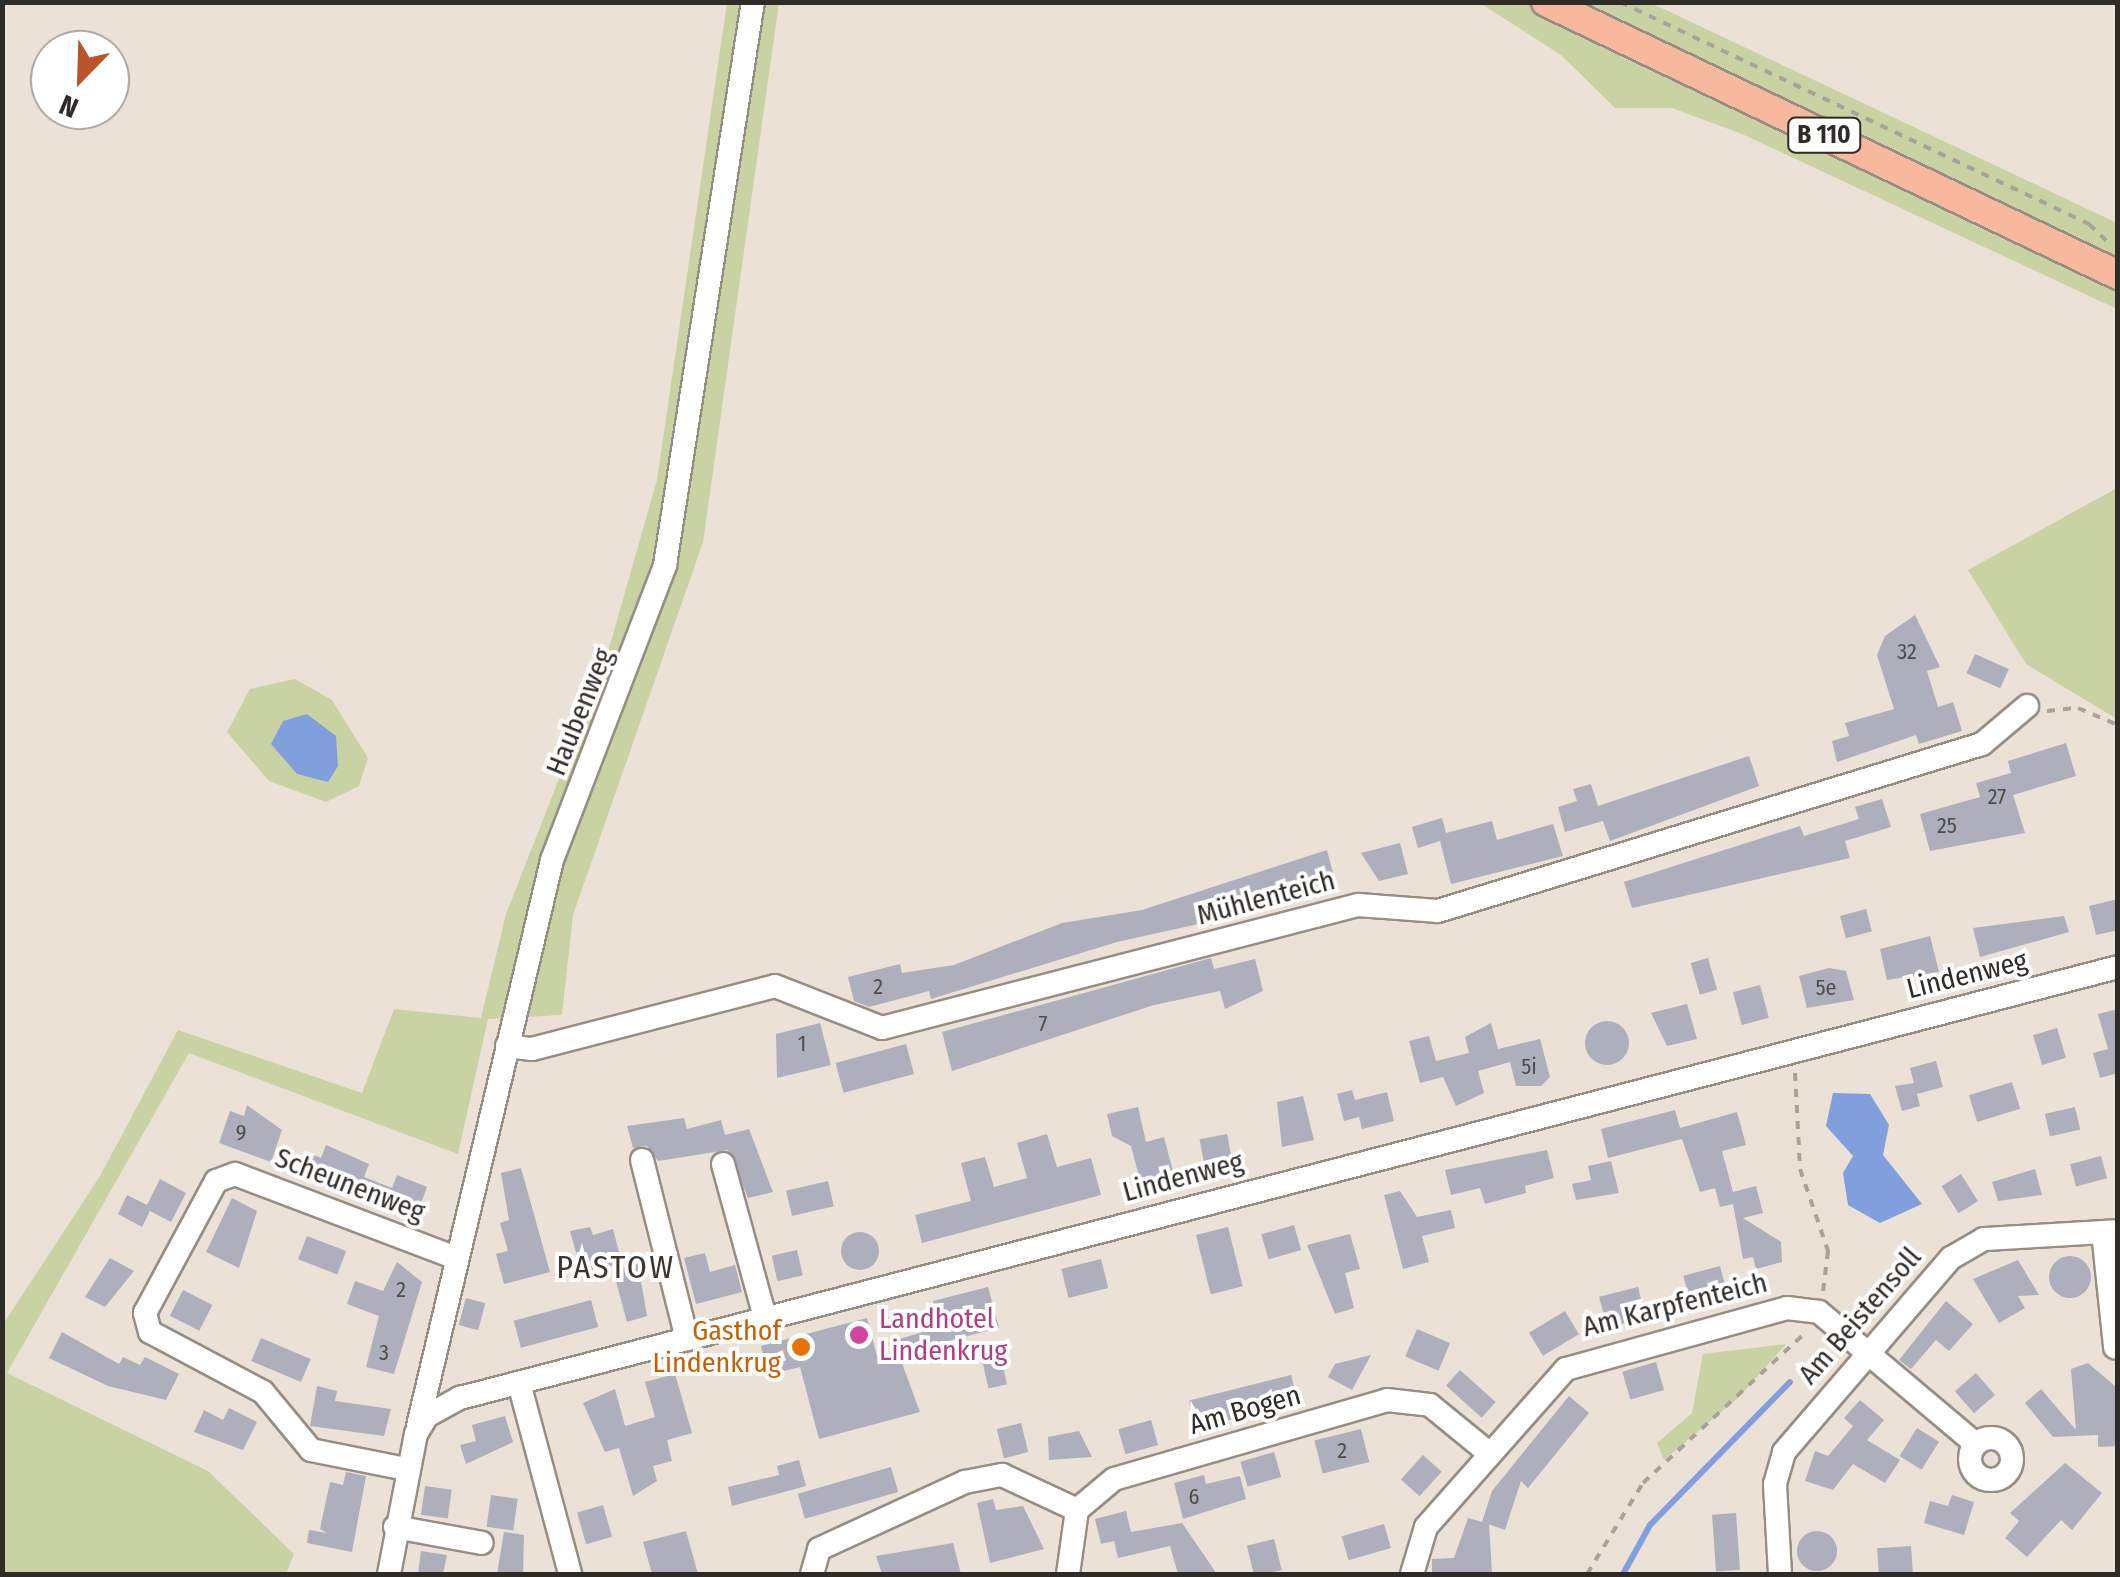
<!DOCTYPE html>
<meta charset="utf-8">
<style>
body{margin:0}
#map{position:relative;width:2120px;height:1577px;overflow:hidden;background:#ebe1d6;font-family:"Fira Sans Condensed",sans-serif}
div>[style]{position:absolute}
.green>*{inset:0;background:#c8d2a2}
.water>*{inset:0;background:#809fdc}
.stream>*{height:6px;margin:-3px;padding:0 3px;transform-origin:3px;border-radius:3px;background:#809fdc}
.building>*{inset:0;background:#aeafbc;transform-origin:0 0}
.round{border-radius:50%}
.path>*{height:4px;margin-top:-2px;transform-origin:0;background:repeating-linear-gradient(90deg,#aaa299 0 8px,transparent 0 16px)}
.roads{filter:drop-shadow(2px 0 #968d83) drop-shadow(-2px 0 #968d83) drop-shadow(0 2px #968d83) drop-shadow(0 -2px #968d83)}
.minor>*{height:22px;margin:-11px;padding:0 11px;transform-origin:11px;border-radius:11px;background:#fff}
.minor>.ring{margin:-11px;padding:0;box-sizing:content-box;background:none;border:22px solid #fff;border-radius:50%}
.major>*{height:28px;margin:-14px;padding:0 14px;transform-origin:14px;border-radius:14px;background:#f8b89d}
.dots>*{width:28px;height:28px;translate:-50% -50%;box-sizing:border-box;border:5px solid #fff;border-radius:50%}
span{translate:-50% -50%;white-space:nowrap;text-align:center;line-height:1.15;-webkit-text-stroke:8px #fff;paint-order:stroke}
.number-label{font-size:22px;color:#4f4c4c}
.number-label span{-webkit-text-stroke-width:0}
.shield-label span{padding:2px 8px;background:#fff;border:2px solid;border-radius:8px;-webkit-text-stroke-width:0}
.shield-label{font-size:25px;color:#2f2b27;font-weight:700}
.street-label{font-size:28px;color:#2f2b27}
.hotel-label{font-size:28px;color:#b23c85}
.left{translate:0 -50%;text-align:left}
.food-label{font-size:28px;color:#c56008}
.right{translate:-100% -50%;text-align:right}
.quarter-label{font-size:32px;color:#3e362d;letter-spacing:2.5px}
.frame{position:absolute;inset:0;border:5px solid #2f2b27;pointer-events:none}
.north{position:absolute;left:30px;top:30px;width:100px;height:100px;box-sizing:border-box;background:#fff;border:2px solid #acaaa9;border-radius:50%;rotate:203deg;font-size:28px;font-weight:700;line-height:40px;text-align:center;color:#2f2b27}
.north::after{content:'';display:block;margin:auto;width:35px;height:45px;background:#bb542c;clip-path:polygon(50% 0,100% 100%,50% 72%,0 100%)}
</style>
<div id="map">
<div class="green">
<div style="clip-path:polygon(727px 3px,779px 3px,703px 542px,573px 915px,562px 1015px,488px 1019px,458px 1154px,189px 1053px,7px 1373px,208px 1471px,294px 1554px,286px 1574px,3px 1574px,2px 1326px,100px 1176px,178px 1030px,362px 1093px,394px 1009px,481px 1018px,506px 914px,606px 659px,657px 480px)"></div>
<div style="clip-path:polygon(1480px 3px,1651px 3px,2117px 223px,2117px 309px,1742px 134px,1672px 108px,1615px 108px,1561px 55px)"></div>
<div style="clip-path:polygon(2117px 488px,2117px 719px,2026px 664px,1968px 570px)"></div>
<div style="clip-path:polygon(295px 679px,332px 700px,368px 758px,359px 786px,326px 802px,269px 781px,227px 732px,250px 689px)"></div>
<div style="clip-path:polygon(1786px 1344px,1739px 1397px,1664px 1460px,1657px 1443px,1692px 1413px,1703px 1354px)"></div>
</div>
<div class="water">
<div style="clip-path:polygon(307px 714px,336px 736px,338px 766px,328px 782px,297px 774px,271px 744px,283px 721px)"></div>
<div style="clip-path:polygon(1833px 1093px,1870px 1094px,1889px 1125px,1883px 1155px,1922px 1204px,1880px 1223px,1848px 1205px,1843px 1173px,1853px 1156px,1826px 1126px)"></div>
</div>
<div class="stream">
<div style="left:1623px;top:1574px;width:56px;rotate:-61.1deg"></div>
<div style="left:1650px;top:1525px;width:200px;rotate:-45.6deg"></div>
</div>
<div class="building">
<div style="clip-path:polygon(1915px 615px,1940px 667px,1927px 671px,1938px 707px,1953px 702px,1962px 731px,1919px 744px,1916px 735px,1837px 762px,1832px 741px,1849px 736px,1845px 723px,1894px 709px,1877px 655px,1885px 636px)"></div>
<div style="left:1975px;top:654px;width:37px;height:21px;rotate:24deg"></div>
<div style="clip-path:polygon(2066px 743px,2076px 776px,2013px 795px,2025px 833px,1930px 851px,1920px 814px,1980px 797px,1976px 783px,2011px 773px,2008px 761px)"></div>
<div style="clip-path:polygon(1749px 756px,1759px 786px,1610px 841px,1603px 821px,1565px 832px,1558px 807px,1577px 801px,1573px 789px,1591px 784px,1598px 806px)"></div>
<div style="clip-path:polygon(1882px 799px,1891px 827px,1845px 841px,1850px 858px,1632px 908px,1624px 882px,1800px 826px,1804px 836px,1859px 819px,1855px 807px)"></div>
<div style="clip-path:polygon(1442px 818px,1446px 833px,1492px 821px,1497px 840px,1553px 824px,1563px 856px,1451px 884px,1440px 841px,1418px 848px,1412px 827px)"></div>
<div style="clip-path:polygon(1400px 843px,1408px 874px,1379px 881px,1361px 853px)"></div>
<div style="clip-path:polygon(1327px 850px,1337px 888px,1307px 900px,1117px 942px,931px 999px,929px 991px,869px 1007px,854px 1001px,848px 977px,900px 964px,902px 973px,954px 965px,1062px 923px,1142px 910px)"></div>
<div style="clip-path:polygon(2118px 899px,2118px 930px,2096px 935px,2089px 906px)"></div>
<div style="left:1866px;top:909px;width:23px;height:27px;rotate:75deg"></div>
<div style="clip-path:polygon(2064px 916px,2069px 932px,1980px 957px,1973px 928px)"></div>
<div style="clip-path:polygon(1930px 936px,1939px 972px,1887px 980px,1880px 949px)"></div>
<div style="clip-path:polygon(1211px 958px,1214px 969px,1255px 959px,1263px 991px,1225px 1009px,1220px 991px,1154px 1005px,952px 1071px,942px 1032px)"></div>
<div style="left:1708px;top:958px;width:33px;height:18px;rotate:74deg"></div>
<div style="clip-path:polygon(1829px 968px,1846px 971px,1854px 1000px,1807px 1008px,1799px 976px)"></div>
<div style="left:1760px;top:985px;width:34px;height:28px;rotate:75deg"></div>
<div style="clip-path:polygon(1687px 1004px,1697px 1039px,1667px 1046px,1651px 1013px)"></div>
<div style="clip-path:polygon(2118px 1009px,2118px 1073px,2100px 1078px,2093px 1053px,2108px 1049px,2098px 1014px)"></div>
<div class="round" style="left:1585px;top:1021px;width:44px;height:44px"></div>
<div style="clip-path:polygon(820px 1023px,831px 1065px,777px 1078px,776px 1034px)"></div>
<div style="clip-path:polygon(1491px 1023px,1498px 1049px,1540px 1039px,1550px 1077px,1541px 1086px,1516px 1086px,1510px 1062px,1478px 1071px,1484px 1093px,1456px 1106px,1443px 1077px,1420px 1083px,1409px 1041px,1429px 1036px,1436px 1061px,1469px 1053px,1465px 1037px)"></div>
<div style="left:2057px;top:1028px;width:31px;height:25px;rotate:73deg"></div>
<div style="left:906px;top:1044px;width:31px;height:73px;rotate:75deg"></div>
<div style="clip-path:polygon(1936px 1061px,1943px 1087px,1917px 1094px,1920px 1106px,1902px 1111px,1895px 1086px,1914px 1083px,1910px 1068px)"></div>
<div style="left:2012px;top:1082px;width:28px;height:45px;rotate:73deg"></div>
<div style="clip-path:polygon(1352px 1090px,1355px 1100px,1387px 1092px,1394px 1121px,1362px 1129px,1359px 1117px,1344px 1121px,1337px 1094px)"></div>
<div style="clip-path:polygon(1303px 1096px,1314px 1140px,1282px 1147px,1277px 1102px)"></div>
<div style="clip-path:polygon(247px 1105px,282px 1130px,271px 1162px,219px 1143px,230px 1111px,244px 1116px)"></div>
<div style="clip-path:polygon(1138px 1107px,1146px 1142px,1164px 1137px,1174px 1175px,1141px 1184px,1131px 1146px,1112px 1136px,1107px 1114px)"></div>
<div style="left:2075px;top:1107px;width:23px;height:31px;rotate:77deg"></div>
<div style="clip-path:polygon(1675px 1110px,1680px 1128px,1737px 1112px,1746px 1145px,1722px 1151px,1733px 1192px,1756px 1186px,1763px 1213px,1743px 1218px,1781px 1242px,1782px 1262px,1756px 1269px,1753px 1257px,1743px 1259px,1733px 1204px,1720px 1207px,1715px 1188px,1700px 1192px,1682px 1139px,1608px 1158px,1601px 1129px)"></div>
<div style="clip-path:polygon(684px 1118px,687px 1129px,721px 1120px,725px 1135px,749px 1129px,773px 1192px,748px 1198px,728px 1150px,658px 1161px,647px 1146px,633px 1148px,627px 1126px)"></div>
<div style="clip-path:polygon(1047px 1134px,1057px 1167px,1091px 1158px,1101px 1195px,922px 1243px,915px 1215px,971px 1201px,961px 1163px,985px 1157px,994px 1187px,1027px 1178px,1017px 1143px)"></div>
<div style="left:1227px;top:1134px;width:26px;height:28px;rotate:79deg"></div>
<div style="clip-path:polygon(326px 1145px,369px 1164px,364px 1177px,392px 1188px,397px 1175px,427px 1187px,415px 1219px,302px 1179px,311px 1154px,321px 1158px)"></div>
<div style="clip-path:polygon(1547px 1150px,1554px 1178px,1525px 1186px,1526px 1193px,1485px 1204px,1480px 1188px,1451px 1195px,1445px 1170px)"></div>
<div style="left:2101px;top:1156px;width:23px;height:32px;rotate:75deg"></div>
<div style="clip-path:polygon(1611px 1161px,1619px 1193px,1576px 1200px,1572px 1184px,1591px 1180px,1588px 1166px)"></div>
<div style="clip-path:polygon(521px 1168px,550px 1272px,504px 1284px,496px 1254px,508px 1251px,500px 1223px,509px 1220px,501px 1173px)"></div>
<div style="clip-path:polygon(2035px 1169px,2042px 1195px,1998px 1201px,1992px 1182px)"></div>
<div style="left:1961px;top:1174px;width:32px;height:23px;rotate:58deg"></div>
<div style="clip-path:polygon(160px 1179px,186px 1193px,171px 1222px,150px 1211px,142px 1227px,118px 1214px,127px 1195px,147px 1205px)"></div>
<div style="left:828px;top:1181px;width:26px;height:43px;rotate:77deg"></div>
<div style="clip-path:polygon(1400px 1191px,1417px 1217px,1451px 1210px,1455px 1228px,1422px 1236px,1429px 1262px,1403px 1269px,1384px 1195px)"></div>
<div style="clip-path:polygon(232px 1198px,257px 1211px,239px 1268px,206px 1252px)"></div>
<div style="left:1294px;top:1225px;width:26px;height:34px;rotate:74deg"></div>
<div style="clip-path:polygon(590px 1227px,593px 1235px,613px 1229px,622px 1263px,582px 1274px,570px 1231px)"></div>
<div style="left:1228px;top:1227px;width:61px;height:33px;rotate:76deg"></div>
<div class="round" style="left:841px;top:1232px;width:38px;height:38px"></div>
<div style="clip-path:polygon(1350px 1234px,1360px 1269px,1345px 1273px,1354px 1308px,1335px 1314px,1307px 1245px)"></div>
<div style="left:307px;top:1236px;width:42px;height:25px;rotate:21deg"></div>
<div style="left:797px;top:1250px;width:26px;height:26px;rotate:77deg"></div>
<div style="clip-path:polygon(705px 1253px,710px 1272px,735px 1265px,742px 1292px,696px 1304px,684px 1258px)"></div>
<div class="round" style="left:2049px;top:1256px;width:42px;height:42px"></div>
<div style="clip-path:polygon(110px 1258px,134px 1271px,105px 1307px,85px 1297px)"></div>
<div style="left:1101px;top:1259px;width:30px;height:41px;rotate:76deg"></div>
<div style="clip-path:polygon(2018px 1260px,2039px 1295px,2018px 1296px,2025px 1308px,1999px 1323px,1973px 1279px)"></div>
<div style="clip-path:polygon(397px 1262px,422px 1282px,394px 1374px,366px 1367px,379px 1316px,347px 1304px,355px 1281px,383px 1291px)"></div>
<div style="clip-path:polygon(638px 1264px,647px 1316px,627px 1322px,613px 1270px)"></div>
<div style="left:1720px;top:1266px;width:28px;height:38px;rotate:75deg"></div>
<div style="clip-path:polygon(988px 1287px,999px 1328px,893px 1355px,889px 1342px,940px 1327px,933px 1301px)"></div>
<div style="left:1638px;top:1287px;width:32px;height:40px;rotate:76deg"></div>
<div style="left:183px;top:1290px;width:33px;height:29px;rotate:27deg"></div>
<div style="left:466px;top:1298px;width:20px;height:28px;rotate:15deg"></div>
<div style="left:591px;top:1300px;width:28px;height:80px;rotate:75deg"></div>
<div style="clip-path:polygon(1946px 1301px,1973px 1324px,1949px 1351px,1936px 1340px,1911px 1369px,1899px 1360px)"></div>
<div style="left:1565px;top:1311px;width:27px;height:42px;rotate:59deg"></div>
<div style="clip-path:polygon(867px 1318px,879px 1364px,900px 1358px,920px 1412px,819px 1439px,800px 1367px,768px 1375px,761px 1346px)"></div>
<div style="left:1417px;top:1329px;width:36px;height:30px;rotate:23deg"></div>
<div style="clip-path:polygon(62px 1332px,119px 1364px,123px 1357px,140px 1365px,145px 1357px,179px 1374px,166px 1400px,108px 1386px,49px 1358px)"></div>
<div style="left:261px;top:1338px;width:54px;height:25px;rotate:23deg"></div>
<div style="clip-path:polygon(1371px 1355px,1352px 1390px,1328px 1377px,1335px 1364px)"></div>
<div style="left:1001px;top:1358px;width:27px;height:19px;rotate:77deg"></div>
<div style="left:1656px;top:1362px;width:29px;height:35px;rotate:74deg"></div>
<div style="clip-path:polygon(2088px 1363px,2115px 1386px,2118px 1446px,2098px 1447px,2098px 1435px,2053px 1437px,2025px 1403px,2041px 1389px,2076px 1430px,2071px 1369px)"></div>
<div style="left:1460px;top:1370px;width:48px;height:21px;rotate:42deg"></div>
<div style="left:1976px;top:1373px;width:29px;height:28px;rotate:49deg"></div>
<div style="clip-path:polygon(675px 1374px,692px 1433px,667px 1440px,672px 1461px,653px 1466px,657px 1481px,633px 1496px,619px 1448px,605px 1452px,583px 1403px,615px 1389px,625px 1426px,655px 1417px,645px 1382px)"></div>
<div style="left:1291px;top:1375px;width:29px;height:105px;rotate:76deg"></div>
<div style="clip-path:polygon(317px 1386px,337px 1391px,335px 1401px,391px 1409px,384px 1436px,310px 1426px)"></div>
<div style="clip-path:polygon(1569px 1396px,1589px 1413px,1528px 1488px,1521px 1481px,1505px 1530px,1482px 1522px,1492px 1491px)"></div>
<div style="clip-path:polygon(1860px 1400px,1884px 1420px,1867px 1440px,1900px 1460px,1885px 1483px,1853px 1464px,1833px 1490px,1805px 1481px,1815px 1451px,1828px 1456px,1853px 1426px,1844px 1418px)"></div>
<div style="clip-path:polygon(229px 1408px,257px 1422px,243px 1450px,194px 1432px,204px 1410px,223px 1420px)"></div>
<div style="clip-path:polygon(505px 1416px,513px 1442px,466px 1464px,460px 1445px,476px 1441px,472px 1425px)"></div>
<div style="left:1151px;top:1420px;width:26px;height:34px;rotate:74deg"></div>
<div style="left:1021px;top:1423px;width:30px;height:25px;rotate:76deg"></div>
<div style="left:1917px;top:1428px;width:26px;height:33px;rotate:32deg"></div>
<div style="left:1361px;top:1429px;width:34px;height:48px;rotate:76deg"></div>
<div style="clip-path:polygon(1079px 1431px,1092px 1457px,1049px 1460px,1048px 1437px)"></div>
<div style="left:1274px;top:1452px;width:26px;height:35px;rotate:74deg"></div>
<div style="left:1423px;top:1455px;width:25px;height:33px;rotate:42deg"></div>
<div style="clip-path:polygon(799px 1460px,806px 1486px,732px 1506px,728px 1487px,779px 1475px,777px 1466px)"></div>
<div style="clip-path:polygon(2065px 1463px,2102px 1493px,2072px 1530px,2061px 1520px,2027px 1557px,2005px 1538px,2019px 1521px,2010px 1513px)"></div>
<div style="left:891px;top:1467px;width:26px;height:97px;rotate:74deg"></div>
<div style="clip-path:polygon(346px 1472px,366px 1476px,352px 1552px,307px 1543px,309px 1530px,327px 1533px,320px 1529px,330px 1482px,343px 1485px)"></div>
<div style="clip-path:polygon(1204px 1475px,1206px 1484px,1240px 1476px,1246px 1499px,1183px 1519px,1174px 1483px)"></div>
<div style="left:425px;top:1486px;width:27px;height:29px;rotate:8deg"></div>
<div style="left:491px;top:1495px;width:27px;height:32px;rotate:8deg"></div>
<div style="clip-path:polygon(1952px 1495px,1974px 1502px,1964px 1535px,1924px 1523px,1930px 1501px,1948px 1506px)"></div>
<div style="clip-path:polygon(993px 1499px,996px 1510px,1023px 1506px,1044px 1549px,990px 1563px,977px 1503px)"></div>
<div style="left:603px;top:1505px;width:33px;height:27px;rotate:74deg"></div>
<div style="clip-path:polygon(1126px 1511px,1131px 1532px,1182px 1523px,1217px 1574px,1178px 1574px,1170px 1546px,1118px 1558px,1114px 1541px,1101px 1544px,1095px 1519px)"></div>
<div style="left:1736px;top:1513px;width:57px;height:24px;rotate:86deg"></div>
<div style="clip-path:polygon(1468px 1518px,1489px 1524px,1492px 1573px,1432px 1574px,1432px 1559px,1454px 1558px)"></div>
<div style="left:1384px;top:1524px;width:25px;height:44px;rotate:74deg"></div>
<div style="clip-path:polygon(686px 1531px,698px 1574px,652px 1574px,643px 1542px)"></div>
<div class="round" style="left:1797px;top:1531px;width:40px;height:40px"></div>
<div style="clip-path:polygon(504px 1532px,524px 1535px,523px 1574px,497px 1574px)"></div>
<div style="left:1274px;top:1539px;width:32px;height:28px;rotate:76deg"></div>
<div style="clip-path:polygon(953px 1543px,961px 1574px,882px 1574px,876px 1556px)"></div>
<div style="left:1911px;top:1546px;width:28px;height:34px;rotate:86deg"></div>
<div style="clip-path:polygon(421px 1551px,447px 1555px,443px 1574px,418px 1574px)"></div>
</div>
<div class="path">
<div style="left:1620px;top:2px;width:519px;rotate:25.33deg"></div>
<div style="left:2089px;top:224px;width:29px;rotate:44deg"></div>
<div style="left:2047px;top:711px;width:31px;rotate:-6deg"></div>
<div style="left:2078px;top:708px;width:43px;rotate:23deg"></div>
<div style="left:1795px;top:1073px;width:96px;rotate:87deg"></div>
<div style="left:1800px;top:1169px;width:87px;rotate:71.1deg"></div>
<div style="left:1828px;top:1251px;width:41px;rotate:97deg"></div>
<div style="left:1587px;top:1574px;width:107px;rotate:-58.4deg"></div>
<div style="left:1643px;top:1483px;width:222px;rotate:-42.8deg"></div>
</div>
<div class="roads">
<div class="minor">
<div style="left:507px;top:1046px;width:25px;rotate:7deg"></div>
<div style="left:532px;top:1049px;width:251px;rotate:-14.5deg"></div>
<div style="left:775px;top:986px;width:115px;rotate:21.4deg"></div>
<div style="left:882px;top:1028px;width:492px;rotate:-14.5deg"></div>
<div style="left:1358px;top:905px;width:80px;rotate:4.3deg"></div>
<div style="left:1438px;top:911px;width:569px;rotate:-17.07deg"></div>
<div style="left:1982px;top:744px;width:59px;rotate:-40.2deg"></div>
<div style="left:642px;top:1160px;width:185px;rotate:75.9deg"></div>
<div style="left:723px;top:1164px;width:160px;rotate:74.7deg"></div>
<div style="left:2103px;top:1232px;width:116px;rotate:84deg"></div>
<div style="left:519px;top:1383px;width:198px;rotate:75deg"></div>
<div style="left:418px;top:1426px;width:582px;rotate:-76.68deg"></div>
<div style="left:552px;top:860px;width:316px;rotate:-69deg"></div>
<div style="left:665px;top:565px;width:570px;rotate:-81.12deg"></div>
<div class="ring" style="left:1970px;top:1438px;width:20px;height:20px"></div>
<div style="left:406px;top:1469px;width:97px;rotate:-168.7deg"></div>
<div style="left:311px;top:1450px;width:75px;rotate:-129.6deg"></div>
<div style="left:263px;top:1392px;width:128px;rotate:-152deg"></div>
<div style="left:150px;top:1332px;width:20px;rotate:-105deg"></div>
<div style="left:145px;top:1313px;width:150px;rotate:-61.7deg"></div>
<div style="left:216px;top:1181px;width:20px;rotate:-20deg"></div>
<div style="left:235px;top:1174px;width:234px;rotate:20.8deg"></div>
<div style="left:395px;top:1527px;width:88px;rotate:10.4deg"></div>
<div style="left:389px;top:1574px;width:143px;rotate:-79.1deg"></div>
<div style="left:416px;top:1434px;width:21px;rotate:-59deg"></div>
<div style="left:427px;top:1416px;width:38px;rotate:-29deg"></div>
<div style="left:460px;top:1398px;width:1713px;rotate:-14.57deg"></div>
<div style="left:812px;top:1574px;width:26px;rotate:-74deg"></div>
<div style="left:819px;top:1549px;width:161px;rotate:-24.7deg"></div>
<div style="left:965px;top:1482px;width:38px;rotate:-11deg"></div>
<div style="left:1002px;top:1475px;width:83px;rotate:25deg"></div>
<div style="left:1068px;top:1574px;width:65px;rotate:-82deg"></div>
<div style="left:1077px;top:1510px;width:48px;rotate:-40deg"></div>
<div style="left:1114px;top:1479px;width:284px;rotate:-16.1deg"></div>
<div style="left:1387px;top:1400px;width:43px;rotate:6.6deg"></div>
<div style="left:1430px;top:1405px;width:77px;rotate:39.2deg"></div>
<div style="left:1412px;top:1574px;width:49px;rotate:-73.4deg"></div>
<div style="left:1426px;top:1527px;width:211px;rotate:-48.5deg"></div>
<div style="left:1566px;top:1369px;width:229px;rotate:-15.4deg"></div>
<div style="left:1787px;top:1308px;width:32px;rotate:7deg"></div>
<div style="left:1819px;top:1312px;width:205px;rotate:40.1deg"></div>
<div style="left:1780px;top:1574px;width:90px;rotate:-93.2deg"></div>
<div style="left:1775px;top:1484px;width:33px;rotate:-74deg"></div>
<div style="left:1784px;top:1452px;width:256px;rotate:-49.3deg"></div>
<div style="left:1951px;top:1258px;width:38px;rotate:-30deg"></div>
<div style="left:1984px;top:1239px;width:134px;rotate:-3.4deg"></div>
</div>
<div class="major">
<div style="left:1546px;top:2px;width:634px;rotate:25.51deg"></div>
</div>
</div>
<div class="dots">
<div style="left:859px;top:1335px;background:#d1479c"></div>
<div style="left:801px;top:1347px;background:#e8710a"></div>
</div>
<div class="number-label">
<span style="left:1907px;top:652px">32</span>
<span style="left:1997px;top:797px">27</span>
<span style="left:1947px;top:826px">25</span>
<span style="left:878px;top:987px">2</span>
<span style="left:1826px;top:988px">5e</span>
<span style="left:1043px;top:1024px">7</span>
<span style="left:802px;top:1044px">1</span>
<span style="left:1529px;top:1067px">5i</span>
<span style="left:241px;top:1133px">9</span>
<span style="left:401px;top:1290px">2</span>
<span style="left:384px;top:1353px">3</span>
<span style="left:1342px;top:1451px">2</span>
<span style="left:1194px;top:1497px">6</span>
</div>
<div class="shield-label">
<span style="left:1824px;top:135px">B 110</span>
</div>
<div class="street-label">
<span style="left:580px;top:712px;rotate:-68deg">Haubenweg</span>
<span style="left:1266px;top:898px;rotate:-15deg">Mühlenteich</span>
<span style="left:1967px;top:975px;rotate:-14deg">Lindenweg</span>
<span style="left:1183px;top:1177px;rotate:-15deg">Lindenweg</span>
<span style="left:350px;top:1185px;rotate:21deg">Scheunenweg</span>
<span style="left:1675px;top:1305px;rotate:-14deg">Am Karpfenteich</span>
<span style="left:1860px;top:1316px;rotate:-49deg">Am Beistensoll</span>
<span style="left:1245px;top:1410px;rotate:-16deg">Am Bogen</span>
</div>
<div class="hotel-label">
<span class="left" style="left:879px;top:1335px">Landhotel<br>Lindenkrug</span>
</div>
<div class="food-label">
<span class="right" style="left:781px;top:1347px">Gasthof<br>Lindenkrug</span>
</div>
<div class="quarter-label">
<span style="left:616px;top:1267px">PASTOW</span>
</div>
<div class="frame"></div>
<div class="north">N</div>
</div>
